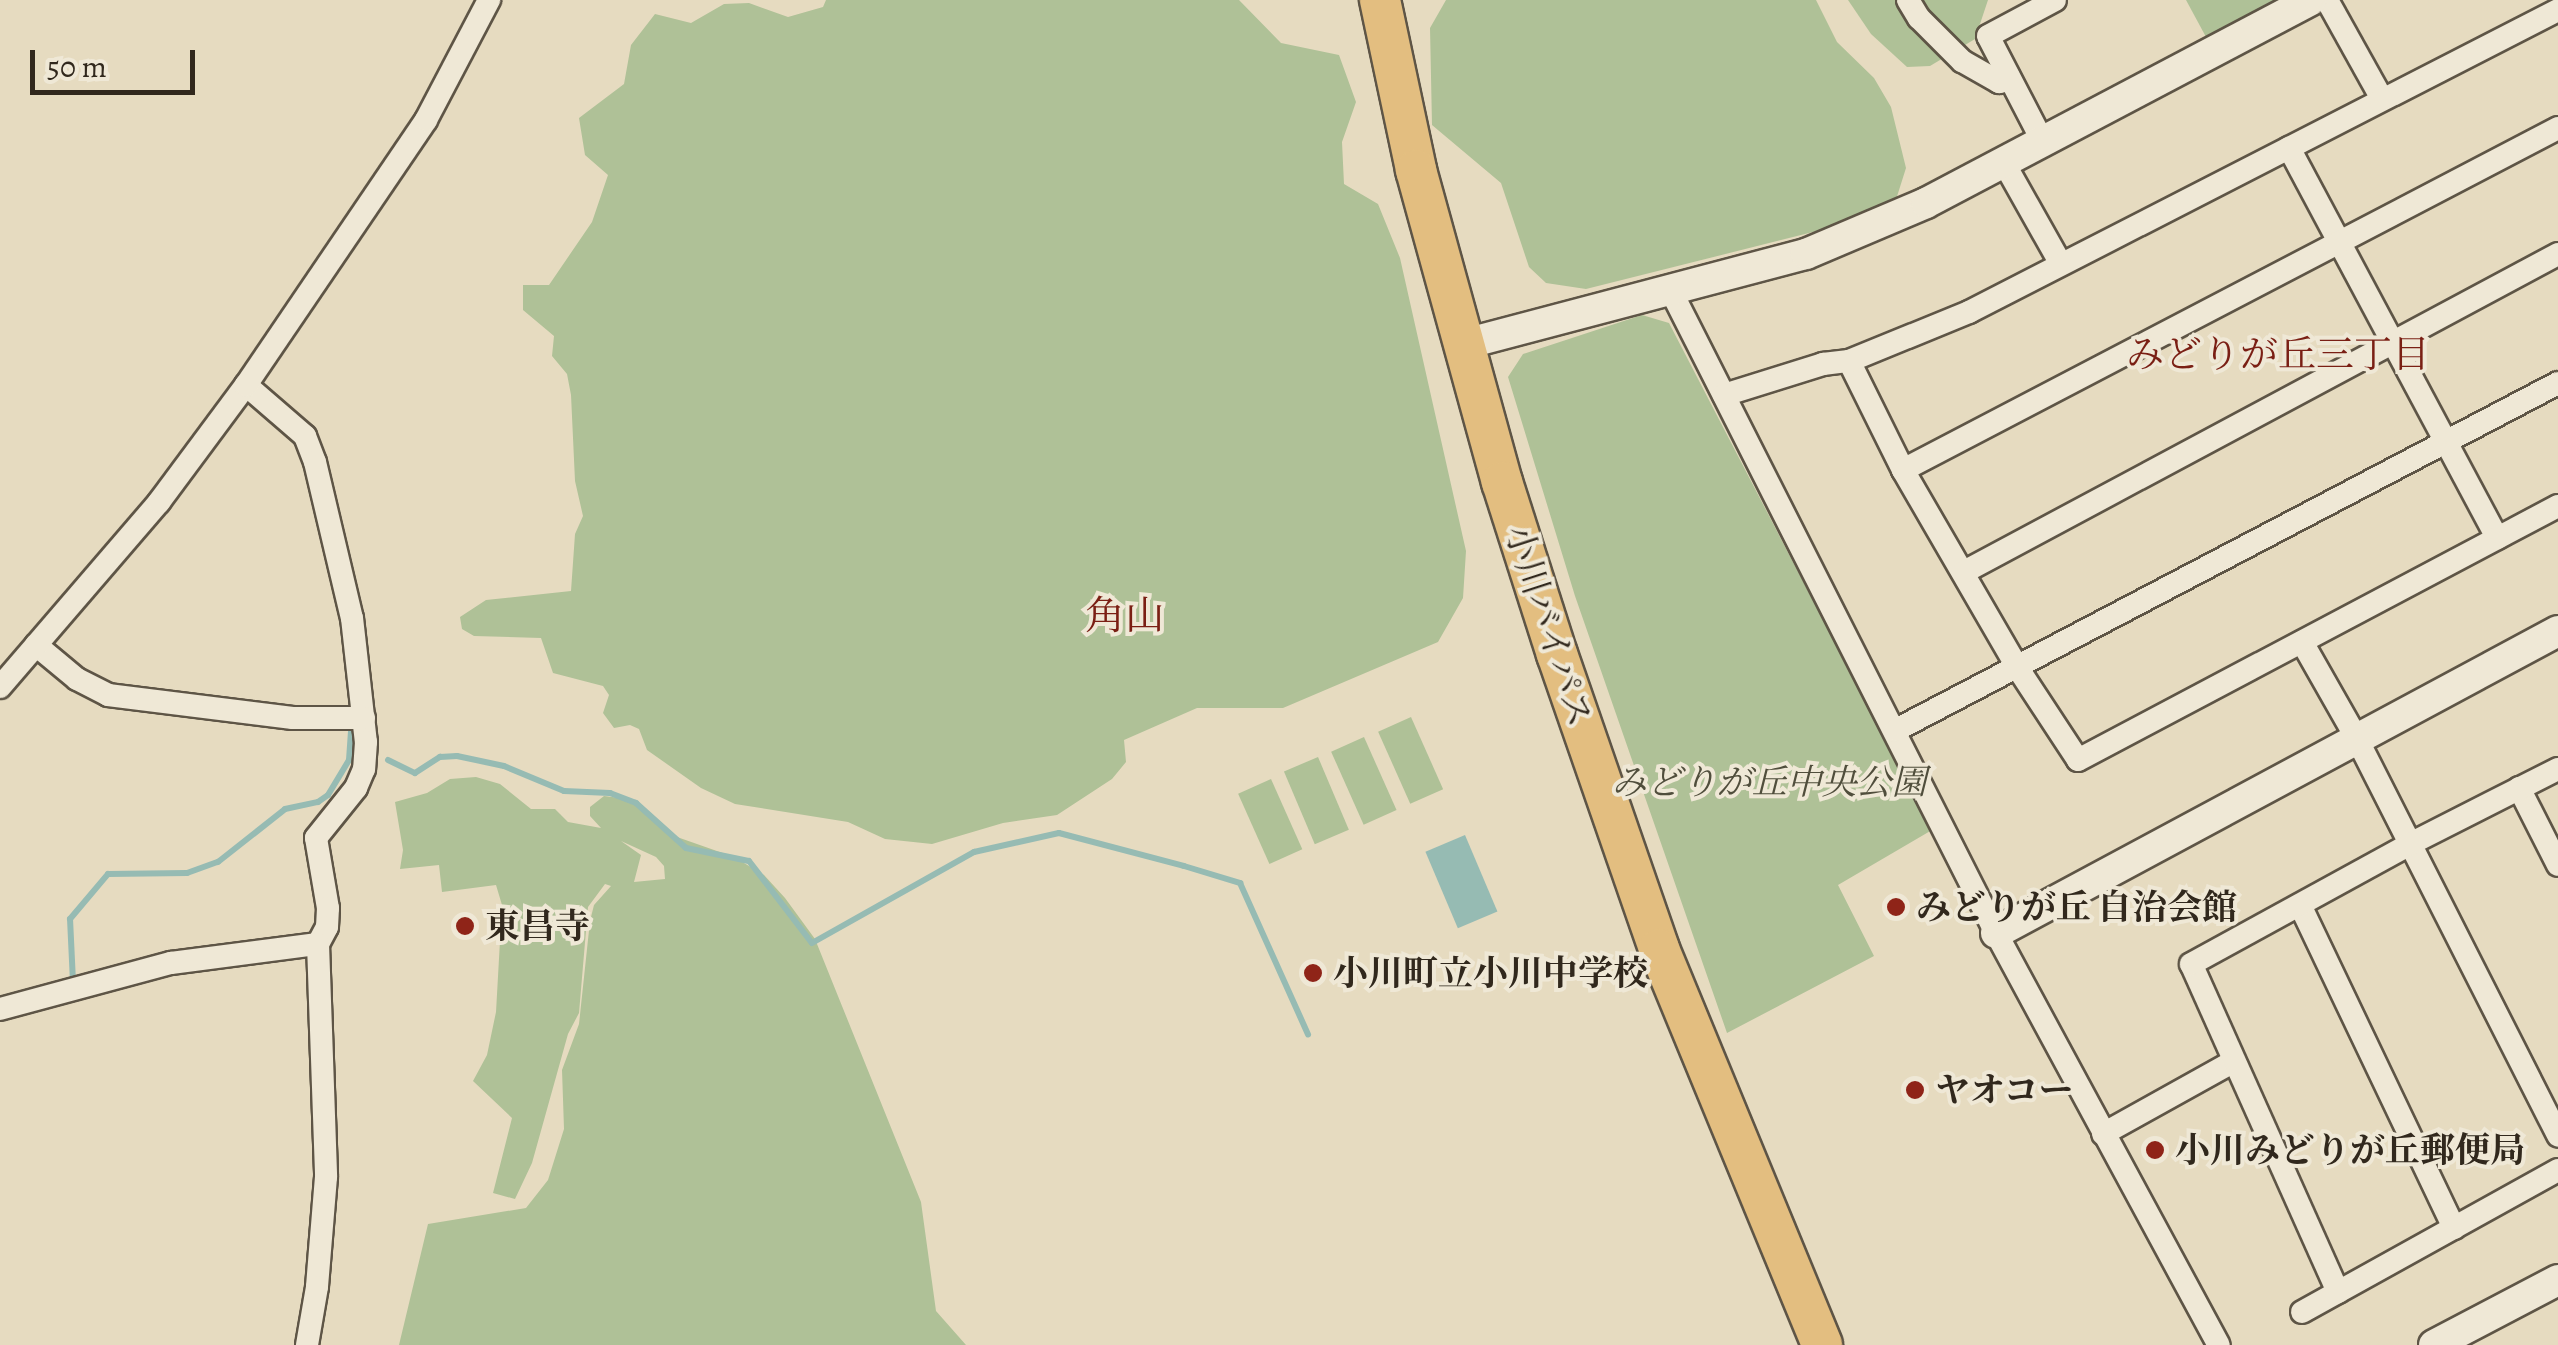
<!DOCTYPE html>
<meta charset="utf-8">
<style>
body{margin:0}
#map{position:relative;width:2558px;height:1345px;overflow:hidden;background:#e6dbc0;font-family:Alegreya,"Noto Serif JP",serif}
div>[style]{position:absolute}
.green>*{inset:0;background:#afc197;transform-origin:0 0}
.water>*{inset:0;background:#96bbb3;transform-origin:0 0}
.stream>*{height:6px;margin:-3px;padding:0 3px;transform-origin:3px;border-radius:3px;background:#96bbb3}
.roads{filter:drop-shadow(2px 0 #5e5546) drop-shadow(-2px 0 #5e5546) drop-shadow(0 2px #5e5546) drop-shadow(0 -2px #5e5546)}
.minor>*{height:22px;margin:-11px;padding:0 11px;transform-origin:11px;border-radius:11px;background:#efe8d6}
.tertiary>*{height:30px;margin:-15px;padding:0 15px;transform-origin:15px;border-radius:15px;background:#efe8d6}
.trunk>*{height:40px;margin:-20px;padding:0 20px;transform-origin:20px;border-radius:20px;background:#e3be80}
.dots>*{width:28px;height:28px;translate:-50% -50%;box-sizing:border-box;border:5px solid #efe8d6;border-radius:50%}
span{translate:-50% -50%;white-space:nowrap;text-align:center;line-height:1.15;-webkit-text-stroke:8px #efe8d6;paint-order:stroke}
.street-label{font-size:35px;color:#31281d}
.park-label{font-size:35px;color:#504e3c;font-style:italic}
.poi-label{font-size:35px;color:#31281d;font-weight:700}
.left{translate:0 -50%;text-align:left}
.neighbourhood-label{font-size:38px;color:#7a1f14}
.quarter-label{font-size:40px;color:#7a1f14}
.scale{position:absolute;left:30px;top:50px;width:165px;height:45px;box-sizing:border-box;border:5px solid #31281d;border-top:0;padding-left:12px;font-size:30px;line-height:35px;white-space:nowrap;color:#31281d;-webkit-text-stroke:8px #efe8d6;paint-order:stroke}
</style>
<div id="map">
<div class="green">
<div style="clip-path:polygon(826px 0,1239px 0,1281px 43px,1339px 55px,1356px 102px,1342px 142px,1344px 184px,1378px 204px,1400px 258px,1466px 551px,1463px 598px,1438px 642px,1283px 708px,1197px 708px,1124px 740px,1126px 762px,1112px 779px,1057px 815px,1003px 823px,932px 844px,885px 839px,848px 822px,735px 804px,701px 788px,647px 750px,639px 729px,630px 725px,614px 728px,603px 713px,609px 695px,603px 686px,553px 673px,541px 638px,474px 636px,462px 629px,460px 617px,486px 600px,571px 591px,575px 534px,583px 516px,575px 481px,571px 395px,567px 374px,552px 356px,554px 336px,523px 310px,523px 285px,549px 285px,592px 222px,608px 175px,585px 155px,579px 118px,624px 84px,631px 45px,655px 14px,691px 23px,724px 4px,749px 3px,788px 17px,823px 7px)"></div>
<div style="clip-path:polygon(1446px 0,1816px 0,1837px 42px,1874px 78px,1891px 107px,1906px 168px,1894px 206px,1845px 224px,1586px 289px,1546px 283px,1529px 267px,1501px 183px,1432px 125px,1430px 28px)"></div>
<div style="clip-path:polygon(1848px 0,1988px 0,1975px 39px,1930px 66px,1907px 67px,1871px 34px)"></div>
<div style="clip-path:polygon(2186px 0,2276px 0,2206px 37px)"></div>
<div style="clip-path:polygon(1642px 315px,1669px 323px,1932px 830px,1838px 885px,1874px 956px,1727px 1033px,1575px 596px,1508px 377px,1523px 354px)"></div>
<div style="left:1411px;top:717px;width:79px;height:36px;rotate:66deg"></div>
<div style="left:1364px;top:737px;width:80px;height:36px;rotate:66deg"></div>
<div style="left:1318px;top:757px;width:79px;height:37px;rotate:67deg"></div>
<div style="clip-path:polygon(evenodd,476px 777px,500px 784px,531px 809px,555px 809px,568px 822px,601px 828px,590px 816px,590px 807px,604px 796px,636px 800px,677px 837px,734px 857px,764px 875px,785px 898px,815px 939px,921px 1202px,936px 1311px,966px 1345px,399px 1345px,428px 1224px,526px 1208px,548px 1180px,564px 1129px,562px 1070px,579px 1024px,590px 921px,594px 905px,611px 886px,605px 884px,588px 907px,579px 1013px,568px 1034px,532px 1163px,515px 1199px,493px 1193px,512px 1118px,473px 1081px,487px 1055px,496px 1012px,502px 905px,496px 885px,442px 892px,439px 865px,400px 869px,403px 850px,395px 802px,427px 793px,450px 779px,476px 777px,621px 841px,656px 857px,664px 866px,665px 879px,634px 882px,641px 855px,621px 841px)"></div>
<div style="left:1271px;top:779px;width:77px;height:36px;rotate:66deg"></div>
</div>
<div class="water">
<div style="left:1465px;top:835px;width:83px;height:43px;rotate:67deg"></div>
</div>
<div class="stream">
<div style="left:388px;top:760px;width:30px;rotate:26deg"></div>
<div style="left:415px;top:773px;width:30px;rotate:-33deg"></div>
<div style="left:440px;top:757px;width:17px;rotate:-3deg"></div>
<div style="left:457px;top:756px;width:48px;rotate:12deg"></div>
<div style="left:504px;top:766px;width:65px;rotate:22.6deg"></div>
<div style="left:564px;top:791px;width:46px;rotate:2.5deg"></div>
<div style="left:610px;top:793px;width:28px;rotate:21deg"></div>
<div style="left:636px;top:803px;width:67px;rotate:42deg"></div>
<div style="left:686px;top:848px;width:64px;rotate:11.7deg"></div>
<div style="left:749px;top:861px;width:103px;rotate:52.5deg"></div>
<div style="left:812px;top:943px;width:186px;rotate:-29.3deg"></div>
<div style="left:974px;top:852px;width:87px;rotate:-12.6deg"></div>
<div style="left:1059px;top:833px;width:129px;rotate:14.8deg"></div>
<div style="left:1184px;top:866px;width:59px;rotate:16.9deg"></div>
<div style="left:1240px;top:883px;width:166px;rotate:65.8deg"></div>
<div style="left:73px;top:982px;width:63px;rotate:-92.7deg"></div>
<div style="left:70px;top:919px;width:59px;rotate:-49.8deg"></div>
<div style="left:108px;top:874px;width:79px;rotate:-0.7deg"></div>
<div style="left:187px;top:873px;width:33px;rotate:-20deg"></div>
<div style="left:218px;top:862px;width:85px;rotate:-38.3deg"></div>
<div style="left:285px;top:809px;width:34px;rotate:-12deg"></div>
<div style="left:318px;top:802px;width:12px;rotate:-35deg"></div>
<div style="left:328px;top:795px;width:41px;rotate:-59deg"></div>
<div style="left:349px;top:760px;width:30px;rotate:-86deg"></div>
</div>
<div class="roads">
<div class="minor">
<div style="left:1908px;top:0;width:21px;rotate:59deg"></div>
<div style="left:1919px;top:18px;width:61px;rotate:45deg"></div>
<div style="left:1962px;top:61px;width:43px;rotate:29.6deg"></div>
<div style="left:1999px;top:82px;width:11px;rotate:-27deg"></div>
<div style="left:2327px;top:0;width:111px;rotate:60.9deg"></div>
<div style="left:2043px;top:142px;width:119px;rotate:-117.4deg"></div>
<div style="left:1988px;top:36px;width:76px;rotate:-28.2deg"></div>
<div style="left:2289px;top:148px;width:442px;rotate:61.9deg"></div>
<div style="left:2004px;top:163px;width:116px;rotate:60.6deg"></div>
<div style="left:1670px;top:289px;width:722px;rotate:63.15deg"></div>
<div style="left:1996px;top:933px;width:468px;rotate:61.6deg"></div>
<div style="left:1849px;top:361px;width:122px;rotate:63.6deg"></div>
<div style="left:1903px;top:470px;width:228px;rotate:59.9deg"></div>
<div style="left:2017px;top:667px;width:111px;rotate:56.7deg"></div>
<div style="left:2078px;top:760px;width:543px;rotate:-27.89deg"></div>
<div style="left:246px;top:385px;width:78px;rotate:40.8deg"></div>
<div style="left:305px;top:436px;width:28px;rotate:69deg"></div>
<div style="left:315px;top:462px;width:160px;rotate:76.7deg"></div>
<div style="left:352px;top:618px;width:125px;rotate:83.6deg"></div>
<div style="left:366px;top:742px;width:27px;rotate:94deg"></div>
<div style="left:364px;top:769px;width:21px;rotate:113deg"></div>
<div style="left:356px;top:788px;width:64px;rotate:128.7deg"></div>
<div style="left:316px;top:838px;width:71px;rotate:80.3deg"></div>
<div style="left:328px;top:908px;width:19px;rotate:93deg"></div>
<div style="left:327px;top:927px;width:19px;rotate:118deg"></div>
<div style="left:318px;top:944px;width:233px;rotate:88deg"></div>
<div style="left:326px;top:1177px;width:110px;rotate:94.7deg"></div>
<div style="left:317px;top:1287px;width:59px;rotate:99.8deg"></div>
<div style="left:1724px;top:395px;width:104px;rotate:-17.4deg"></div>
<div style="left:1823px;top:364px;width:26px;rotate:-7deg"></div>
<div style="left:1849px;top:361px;width:130px;rotate:-22.2deg"></div>
<div style="left:1969px;top:312px;width:662px;rotate:-27.15deg"></div>
<div style="left:1903px;top:470px;width:739px;rotate:-27.57deg"></div>
<div style="left:1964px;top:572px;width:674px;rotate:-28.16deg"></div>
<div style="left:2302px;top:642px;width:109px;rotate:60.4deg"></div>
<div style="left:2356px;top:737px;width:447px;rotate:63.1deg"></div>
<div style="left:36px;top:645px;width:53px;rotate:39.7deg"></div>
<div style="left:77px;top:679px;width:35px;rotate:27deg"></div>
<div style="left:108px;top:695px;width:186px;rotate:7.1deg"></div>
<div style="left:293px;top:718px;width:71px"></div>
<div style="left:0;top:687px;width:244px;rotate:-49.3deg"></div>
<div style="left:159px;top:502px;width:146px;rotate:-53.4deg"></div>
<div style="left:246px;top:385px;width:320px;rotate:-55.8deg"></div>
<div style="left:426px;top:120px;width:136px;rotate:-62.3deg"></div>
<div style="left:1896px;top:730px;width:747px;rotate:-27.66deg"></div>
<div style="left:2519px;top:788px;width:86px;rotate:63.1deg"></div>
<div style="left:2300px;top:905px;width:358px;rotate:64.5deg"></div>
<div style="left:0;top:1009px;width:177px;rotate:-15.1deg"></div>
<div style="left:171px;top:963px;width:148px;rotate:-7.4deg"></div>
<div style="left:2103px;top:1134px;width:150px;rotate:-29.1deg"></div>
<div style="left:2338px;top:1292px;width:359px;rotate:-114.1deg"></div>
<div style="left:2191px;top:964px;width:247px;rotate:-28.7deg"></div>
<div style="left:2408px;top:845px;width:168px;rotate:-26.9deg"></div>
<div style="left:2302px;top:1312px;width:293px;rotate:-29deg"></div>
</div>
<div class="tertiary">
<div style="left:1465px;top:344px;width:353px;rotate:-14.8deg"></div>
<div style="left:1806px;top:254px;width:130px;rotate:-23deg"></div>
<div style="left:1926px;top:203px;width:435px;rotate:-27.8deg"></div>
<div style="left:1996px;top:933px;width:638px;rotate:-28.25deg"></div>
<div style="left:2434px;top:1345px;width:140px;rotate:-27.7deg"></div>
</div>
<div class="trunk">
<div style="left:1380px;top:0;width:174px;rotate:78deg"></div>
<div style="left:1416px;top:170px;width:324px;rotate:74.6deg"></div>
<div style="left:1502px;top:482px;width:181px;rotate:72.3deg"></div>
<div style="left:1557px;top:654px;width:312px;rotate:70.9deg"></div>
<div style="left:1659px;top:949px;width:428px;rotate:67.6deg"></div>
</div>
</div>
<div class="dots">
<div style="left:1896px;top:907px;background:#8f2418"></div>
<div style="left:465px;top:926px;background:#8f2418"></div>
<div style="left:1313px;top:973px;background:#8f2418"></div>
<div style="left:1915px;top:1090px;background:#8f2418"></div>
<div style="left:2155px;top:1150px;background:#8f2418"></div>
</div>
<div class="street-label">
<span style="left:1549px;top:626px;rotate:72deg">小川バイパス</span>
</div>
<div class="park-label">
<span style="left:1769px;top:782px">みどりが丘中央公園</span>
</div>
<div class="poi-label">
<span class="left" style="left:1916px;top:907px">みどりが丘 自治会館</span>
<span class="left" style="left:485px;top:926px">東昌寺</span>
<span class="left" style="left:1333px;top:973px">小川町立小川中学校</span>
<span class="left" style="left:1935px;top:1090px">ヤオコー</span>
<span class="left" style="left:2175px;top:1150px">小川みどりが丘郵便局</span>
</div>
<div class="neighbourhood-label">
<span style="left:2278px;top:355px">みどりが丘三丁目</span>
</div>
<div class="quarter-label">
<span style="left:1125px;top:616px">角山</span>
</div>
<div class="scale">50 m</div>
</div>
